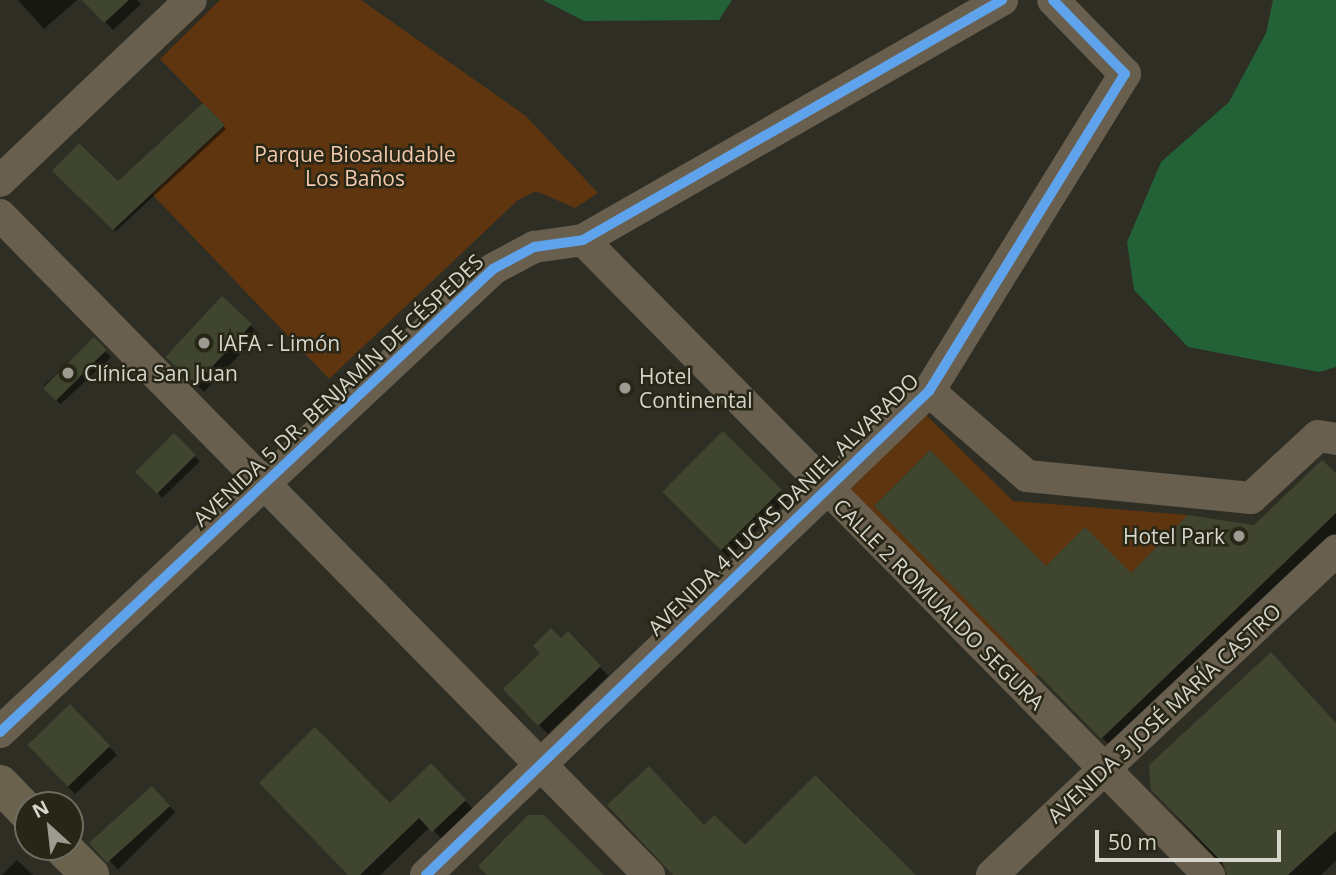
<!DOCTYPE html>
<meta charset="utf-8">
<style>
body{margin:0}
#map{position:relative;width:1336px;height:875px;overflow:hidden;background:#2e2e25;font-family:"Open Sans",sans-serif}
div>[style]{position:absolute}
.green>*{inset:0;background:#5e350f}
.water>*{inset:0;background:#236137}
.shadow>*{inset:0;background:#0007;transform-origin:0 0}
.building>*{inset:0;background:#3f452e;transform-origin:0 0}
.minor>*{height:32px;margin:-16px;padding:0 16px;transform-origin:16px;border-radius:16px;background:#695f4e}
.major>*{height:38px;margin:-19px;padding:0 19px;transform-origin:19px;border-radius:19px;background:#6b624e}
.cycleway>*{height:10px;margin:-5px;padding:0 5px;transform-origin:5px;border-radius:5px;background:#60a3ed}
.dots>*{width:19px;height:19px;translate:-50% -50%;box-sizing:border-box;border:4px solid #282717;border-radius:50%}
span{translate:-50% -50%;white-space:nowrap;text-align:center;line-height:1.15;-webkit-text-stroke:5px #282717;paint-order:stroke}
.park-label{font-size:21px;color:#f3c9ac}
.poi-label{font-size:21px;color:#d6d5cb}
.left{translate:0 -50%;text-align:left}
.right{translate:-100% -50%;text-align:right}
.street-label{font-size:21px;color:#d6d5cb}
.north{position:absolute;left:14px;top:791px;width:70px;height:70px;box-sizing:border-box;background:#282717;border:2px solid #6e6d5f;border-radius:50%;rotate:333deg;font-size:19px;font-weight:700;line-height:28px;text-align:center;color:#d6d5cb}
.north::after{content:'';display:block;margin:auto;width:24px;height:32px;background:#9b9b91;clip-path:polygon(50% 0,100% 100%,50% 72%,0 100%)}
.scale{position:absolute;left:1095px;top:830px;width:186px;height:32px;box-sizing:border-box;border:4px solid #d6d5cb;border-top:0;padding-left:9px;font-size:21px;line-height:24px;white-space:nowrap;color:#d6d5cb;-webkit-text-stroke:5px #282717;paint-order:stroke}
</style>
<div id="map">
<div class="green">
<div style="clip-path:polygon(220px 0,361px 0,526px 116px,598px 193px,575px 208px,536px 191px,518px 200px,329px 379px,152px 194px,225px 126px,160px 59px)"></div>
<div style="clip-path:polygon(926px 415px,1013px 501px,1188px 515px,1131px 573px,1046px 566px,930px 450px,874px 506px,1028px 660px,1076px 639px,1031px 681px,843px 496px)"></div>
</div>
<div class="water">
<div style="clip-path:polygon(543px 0,732px 0,719px 20px,584px 21px)"></div>
<div style="clip-path:polygon(1273px 0,1336px 0,1336px 367px,1319px 372px,1188px 347px,1134px 290px,1127px 242px,1161px 162px,1229px 102px,1266px 33px)"></div>
</div>
<div class="shadow">
<div style="clip-path:polygon(18px 0,77px 0,44px 29px)"></div>
<div style="clip-path:polygon(85px 0,137px 0,141px 4px,113px 30px)"></div>
<div style="clip-path:polygon(203px 105px,226px 129px,116px 231px,54px 171px,118px 184px)"></div>
<div style="left:222px;top:298px;width:52px;height:80px;rotate:44deg"></div>
<div style="left:94px;top:339px;width:25px;height:69px;rotate:47deg"></div>
<div style="left:723px;top:433px;width:93px;height:83px;rotate:46deg"></div>
<div style="left:174px;top:435px;width:37px;height:52px;rotate:46deg"></div>
<div style="clip-path:polygon(1336px 475px,1336px 535px,1113px 749px,876px 506px,1046px 569px,1131px 575px,1255px 527px)"></div>
<div style="left:568px;top:634px;width:58px;height:84px;rotate:46deg"></div>
<div style="clip-path:polygon(70px 706px,117px 755px,75px 794px,67px 786px)"></div>
<div style="clip-path:polygon(1336px 724px,1336px 861px,1321px 875px,1230px 875px,1152px 789px)"></div>
<div style="clip-path:polygon(431px 766px,475px 811px,444px 841px,430px 827px,380px 875px,350px 875px,390px 805px)"></div>
<div style="left:152px;top:789px;width:33px;height:81px;rotate:45deg"></div>
<div style="clip-path:polygon(17px 860px,33px 875px,2px 875px)"></div>
</div>
<div class="building">
<div style="clip-path:polygon(82px 0,129px 0,104px 23px)"></div>
<div style="clip-path:polygon(203px 103px,225px 125px,113px 230px,52px 171px,79px 143px,118px 181px)"></div>
<div style="left:222px;top:296px;width:41px;height:83px;rotate:43deg"></div>
<div style="left:94px;top:337px;width:18px;height:72px;rotate:45deg"></div>
<div style="left:723px;top:431px;width:83px;height:86px;rotate:45deg"></div>
<div style="left:174px;top:433px;width:31px;height:55px;rotate:45deg"></div>
<div style="clip-path:polygon(930px 450px,1046px 566px,1085px 527px,1131px 573px,1188px 515px,1254px 525px,1322px 460px,1336px 473px,1336px 513px,1101px 739px,874px 506px)"></div>
<div style="clip-path:polygon(551px 628px,561px 638px,568px 631px,601px 666px,538px 726px,503px 689px,540px 653px,533px 646px)"></div>
<div style="clip-path:polygon(1271px 652px,1336px 723px,1336px 831px,1288px 875px,1227px 875px,1222px 862px,1151px 790px,1149px 765px)"></div>
<div style="left:70px;top:704px;width:58px;height:59px;rotate:46deg"></div>
<div style="clip-path:polygon(315px 727px,390px 803px,431px 763px,466px 800px,432px 832px,419px 818px,360px 875px,348px 875px,259px 783px)"></div>
<div style="clip-path:polygon(649px 766px,704px 825px,714px 815px,745px 845px,815px 775px,916px 875px,673px 875px,607px 805px)"></div>
<div style="left:152px;top:786px;width:27px;height:85px;rotate:48deg"></div>
<div style="clip-path:polygon(528px 815px,544px 815px,604px 875px,487px 875px,478px 866px)"></div>
</div>
<div class="minor">
<div style="left:0;top:181px;width:263px;rotate:-43.5deg"></div>
<div style="left:0;top:215px;width:926px;rotate:45.48deg"></div>
<div style="left:583px;top:240px;width:892px;rotate:45.41deg"></div>
<div style="left:929px;top:391px;width:130px;rotate:40.9deg"></div>
<div style="left:1027px;top:476px;width:225px;rotate:5.6deg"></div>
<div style="left:1251px;top:498px;width:91px;rotate:-42.8deg"></div>
<div style="left:1318px;top:436px;width:18px;rotate:9deg"></div>
<div style="left:0;top:732px;width:676px;rotate:-43.2deg"></div>
<div style="left:493px;top:269px;width:47px;rotate:-28.2deg"></div>
<div style="left:534px;top:247px;width:49px;rotate:-8.1deg"></div>
<div style="left:583px;top:240px;width:483px;rotate:-29.8deg"></div>
<div style="left:426px;top:875px;width:698px;rotate:-43.9deg"></div>
<div style="left:929px;top:391px;width:373px;rotate:-58.3deg"></div>
<div style="left:1125px;top:74px;width:103px;rotate:-134.2deg"></div>
<div style="left:992px;top:875px;width:473px;rotate:-43.3deg"></div>
</div>
<div class="major">
<div style="left:0;top:784px;width:40px;rotate:46deg"></div>
<div style="left:62px;top:847px;width:40px;rotate:45deg"></div>
</div>
<div class="cycleway">
<div style="left:0;top:732px;width:676px;rotate:-43.2deg"></div>
<div style="left:493px;top:269px;width:47px;rotate:-28.2deg"></div>
<div style="left:534px;top:247px;width:49px;rotate:-8.1deg"></div>
<div style="left:583px;top:240px;width:483px;rotate:-29.8deg"></div>
<div style="left:426px;top:875px;width:698px;rotate:-43.9deg"></div>
<div style="left:929px;top:391px;width:373px;rotate:-58.3deg"></div>
<div style="left:1125px;top:74px;width:103px;rotate:-134.2deg"></div>
</div>
<div class="dots">
<div style="left:204px;top:343px;background:#9b9b91"></div>
<div style="left:68px;top:373px;background:#9b9b91"></div>
<div style="left:625px;top:388px;background:#9b9b91"></div>
<div style="left:1239px;top:536px;background:#9b9b91"></div>
</div>
<div class="park-label">
<span style="left:355px;top:166px">Parque Biosaludable<br>Los Baños</span>
</div>
<div class="poi-label">
<span class="left" style="left:218px;top:343px">IAFA - Limón</span>
<span class="left" style="left:84px;top:373px">Clínica San Juan</span>
<span class="left" style="left:639px;top:388px">Hotel<br>Continental</span>
<span class="right" style="left:1225px;top:536px">Hotel Park</span>
</div>
<div class="street-label">
<span style="left:338px;top:390px;rotate:-43deg">AVENIDA 5 DR. BENJAMÍN DE CÉSPEDES</span>
<span style="left:783px;top:504px;rotate:-44deg">AVENIDA 4 LUCAS DANIEL ALVARADO</span>
<span style="left:939px;top:604px;rotate:45deg">CALLE 2 ROMUALDO SEGURA</span>
<span style="left:1164px;top:713px;rotate:-43deg">AVENIDA 3 JOSÉ MARÍA CASTRO</span>
</div>
<div class="north">N</div>
<div class="scale">50 m</div>
</div>
